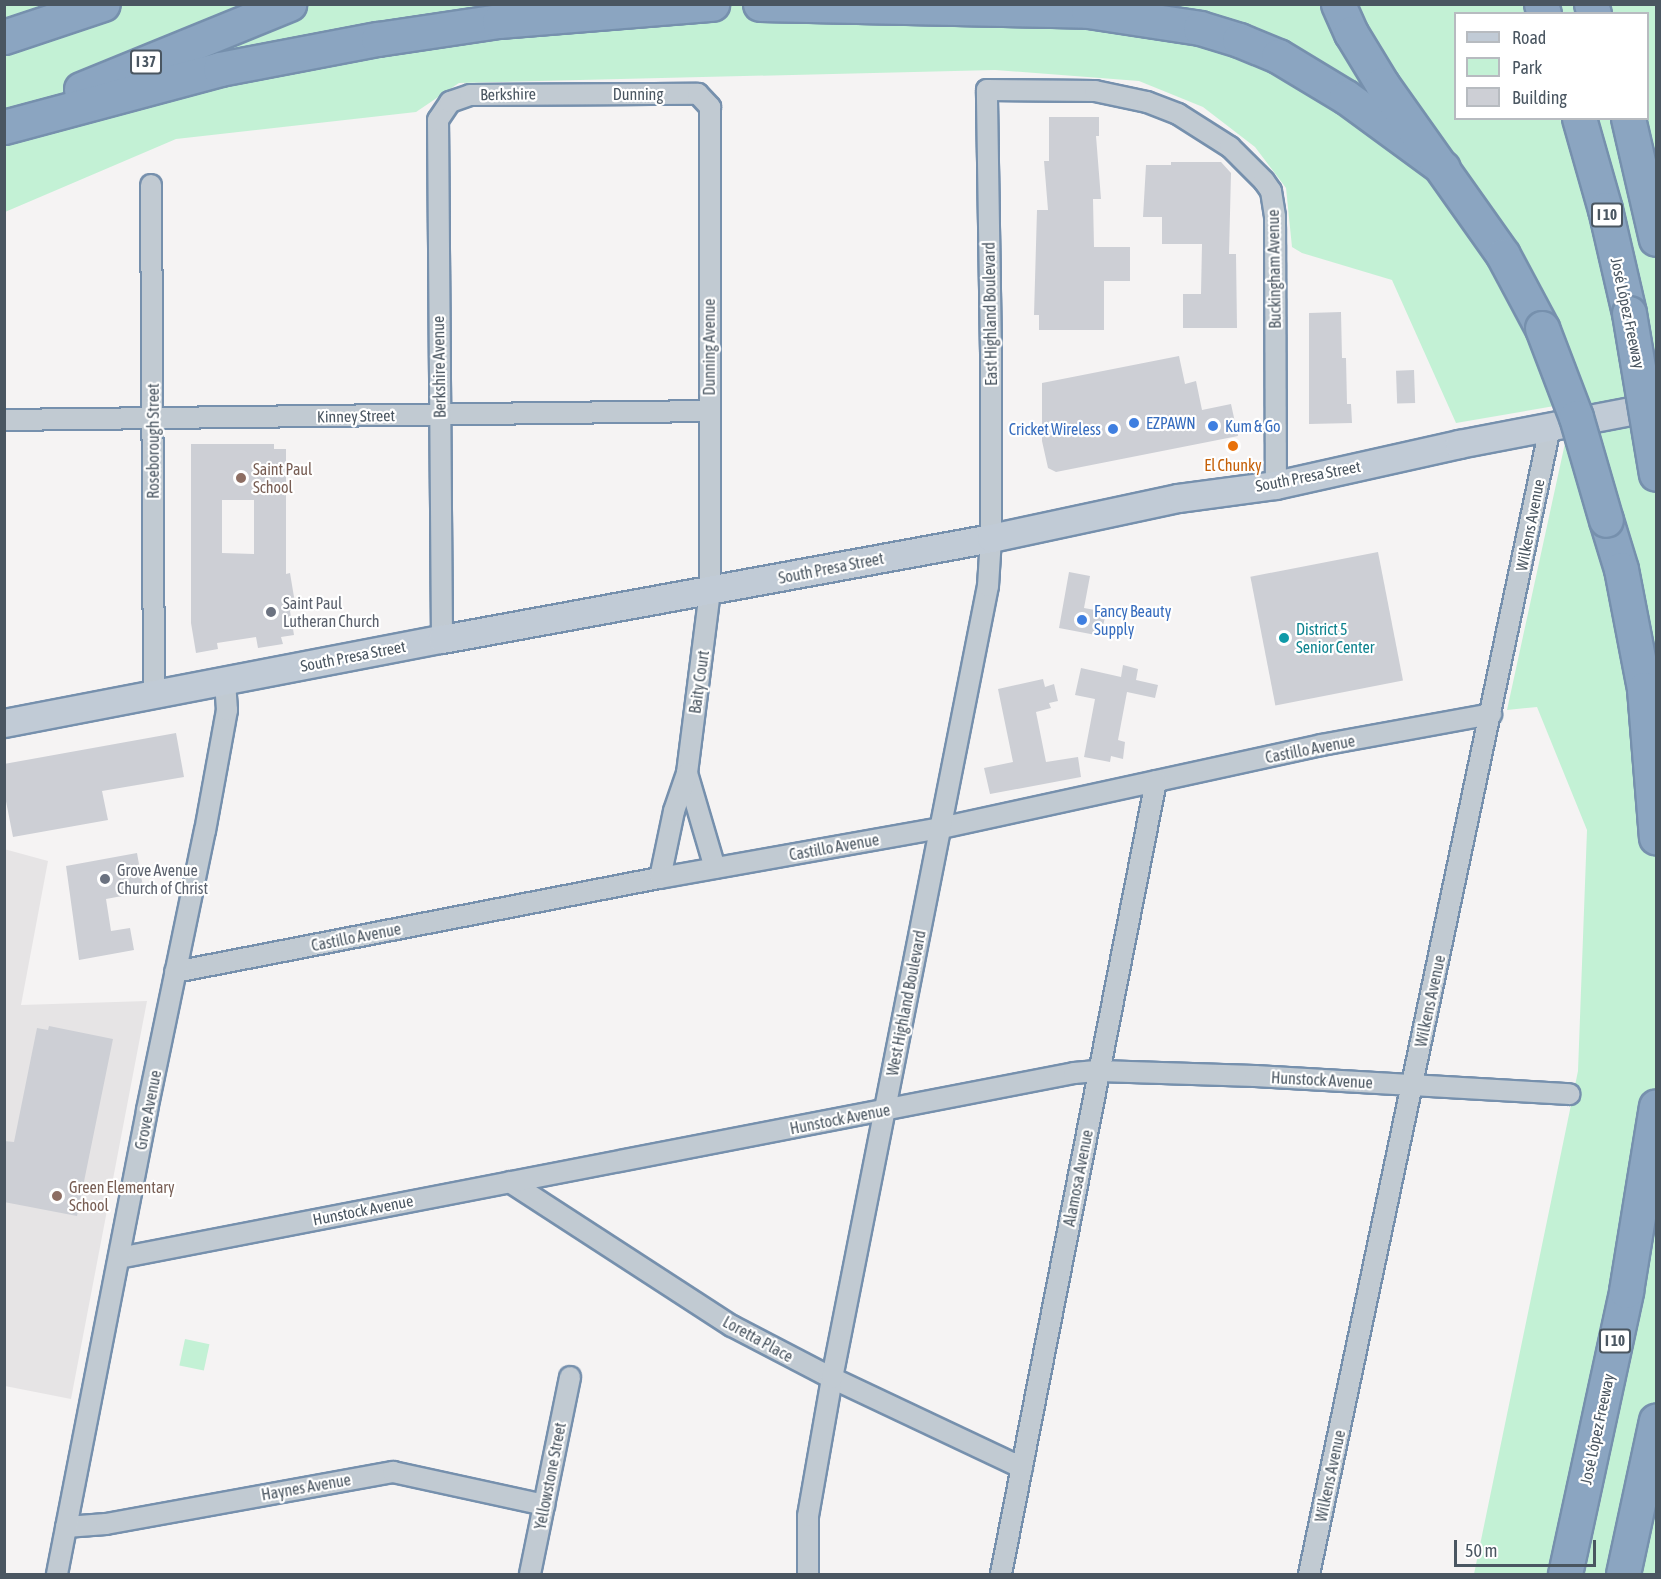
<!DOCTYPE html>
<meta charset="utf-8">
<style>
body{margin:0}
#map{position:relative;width:1661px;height:1579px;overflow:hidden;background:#f5f3f3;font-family:"Asap Condensed",sans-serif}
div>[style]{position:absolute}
.education>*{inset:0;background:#e6e4e5}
.green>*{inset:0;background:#c3f1d5;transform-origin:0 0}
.building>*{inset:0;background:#cdcfd5;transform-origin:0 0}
.roads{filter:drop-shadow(2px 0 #7690ad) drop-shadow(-2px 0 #7690ad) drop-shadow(0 2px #7690ad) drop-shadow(0 -2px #7690ad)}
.minor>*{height:20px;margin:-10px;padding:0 10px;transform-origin:10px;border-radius:10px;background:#c1cad2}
.secondary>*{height:27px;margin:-13.5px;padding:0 13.5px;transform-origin:13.5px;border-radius:13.5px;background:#c1cbd6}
.motorway>*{height:33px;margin:-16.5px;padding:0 16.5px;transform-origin:16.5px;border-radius:16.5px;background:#8ba5c1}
.bridges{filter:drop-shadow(2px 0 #7690ad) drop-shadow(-2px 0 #7690ad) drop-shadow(0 2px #7690ad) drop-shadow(0 -2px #7690ad)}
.motorway-bridge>*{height:33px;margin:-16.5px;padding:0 16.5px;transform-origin:16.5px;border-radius:16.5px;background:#8ba5c1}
.dots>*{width:16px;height:16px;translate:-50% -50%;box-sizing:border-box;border:3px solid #fff;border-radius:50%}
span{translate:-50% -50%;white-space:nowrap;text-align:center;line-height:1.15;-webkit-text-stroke:4.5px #fff;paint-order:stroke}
.shield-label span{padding:2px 4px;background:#fff;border:2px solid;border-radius:4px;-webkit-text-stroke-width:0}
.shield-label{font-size:15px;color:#4a5661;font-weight:700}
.street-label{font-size:16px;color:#4a5661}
.shop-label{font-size:16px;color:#366cbe}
.left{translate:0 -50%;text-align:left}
.right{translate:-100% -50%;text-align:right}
.food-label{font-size:16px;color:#c56008}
.education-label{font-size:16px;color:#785e54}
.worship-label{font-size:16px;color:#5b616d}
.culture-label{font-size:16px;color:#0d838f}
.frame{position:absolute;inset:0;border:6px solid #4a5661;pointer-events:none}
.legend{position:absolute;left:1454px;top:12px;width:195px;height:108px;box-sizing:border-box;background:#fff;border:2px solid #b7bbc0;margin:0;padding:8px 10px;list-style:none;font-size:18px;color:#4a5661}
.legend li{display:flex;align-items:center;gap:12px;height:30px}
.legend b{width:30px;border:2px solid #b7bbc0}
.scale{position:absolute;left:1454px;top:1540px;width:142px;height:27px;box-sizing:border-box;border:3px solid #4a5661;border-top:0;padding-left:8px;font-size:18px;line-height:21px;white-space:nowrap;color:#4a5661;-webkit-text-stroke:4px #fff;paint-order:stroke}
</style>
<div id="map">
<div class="education">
<div style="clip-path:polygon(4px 849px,48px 861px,21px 1005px,147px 1001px,71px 1399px,5px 1386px)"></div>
</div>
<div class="green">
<div style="clip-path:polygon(evenodd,5px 5px,1656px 5px,1656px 1574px,1474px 1574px,1578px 1071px,1587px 830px,1537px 707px,1507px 710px,1567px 434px,1566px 404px,1456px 423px,1392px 280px,1302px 253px,1292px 247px,1286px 188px,1255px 147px,1203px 107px,1139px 81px,995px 70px,459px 83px,416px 112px,176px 139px,5px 212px,5px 5px,1456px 14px,1648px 14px,1648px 118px,1456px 118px,1456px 14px)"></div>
<div style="left:185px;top:1339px;width:25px;height:27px;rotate:12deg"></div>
</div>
<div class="building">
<div style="clip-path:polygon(1049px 117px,1099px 117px,1099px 136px,1096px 136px,1101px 199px,1093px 199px,1094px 247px,1130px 247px,1130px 281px,1104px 281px,1104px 330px,1039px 330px,1039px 315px,1034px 315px,1037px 210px,1048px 210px,1044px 161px,1049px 161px)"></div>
<div style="clip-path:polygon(1171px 162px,1221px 162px,1231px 173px,1229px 254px,1236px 254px,1237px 328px,1183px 328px,1183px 294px,1201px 294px,1202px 244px,1162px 244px,1162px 217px,1143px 217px,1146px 165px,1171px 165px)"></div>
<div style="clip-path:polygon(1341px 312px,1342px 358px,1346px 358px,1347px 404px,1351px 404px,1352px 423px,1309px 424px,1309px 313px)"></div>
<div style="clip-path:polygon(1179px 356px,1185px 384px,1196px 381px,1202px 410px,1231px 404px,1238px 436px,1056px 472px,1048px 468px,1042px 441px,1042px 383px)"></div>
<div style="left:1414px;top:370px;width:33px;height:18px;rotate:88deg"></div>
<div style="clip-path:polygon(evenodd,191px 444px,274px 444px,274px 449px,286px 449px,286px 574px,290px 573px,296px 609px,290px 611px,294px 635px,281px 637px,283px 644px,258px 648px,256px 637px,217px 643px,218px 649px,196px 653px,191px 623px,191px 444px,222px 500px,254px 500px,254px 554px,222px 553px,222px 500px)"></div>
<div style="left:1378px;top:552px;width:131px;height:130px;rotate:79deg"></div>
<div style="clip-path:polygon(1069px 572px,1090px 576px,1084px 608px,1106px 612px,1101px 636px,1059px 628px)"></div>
<div style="clip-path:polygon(1123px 665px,1138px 669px,1136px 680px,1158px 685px,1155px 698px,1127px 692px,1118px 740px,1125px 742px,1123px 759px,1111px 756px,1110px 762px,1084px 757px,1095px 699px,1075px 695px,1081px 668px,1121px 677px)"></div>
<div style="clip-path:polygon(1043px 679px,1045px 687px,1054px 684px,1058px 701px,1049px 703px,1051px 708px,1036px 712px,1046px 762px,1078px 757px,1081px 777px,990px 794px,984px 768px,1013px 762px,998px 689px)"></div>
<div style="clip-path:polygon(176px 733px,184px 777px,102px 791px,108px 820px,13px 837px,4px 791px,4px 764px)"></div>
<div style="clip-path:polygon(137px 853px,144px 892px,106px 899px,111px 931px,130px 928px,134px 950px,79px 960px,66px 866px)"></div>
<div style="clip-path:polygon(49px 1026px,113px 1039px,77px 1216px,4px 1202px,4px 1141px,14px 1142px,37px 1028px,48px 1030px)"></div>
</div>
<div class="roads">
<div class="minor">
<div style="left:151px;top:185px;width:511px;rotate:89.66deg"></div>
<div style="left:4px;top:420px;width:704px;rotate:-0.73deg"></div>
<div style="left:442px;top:639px;width:519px;rotate:-90.44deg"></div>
<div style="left:438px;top:120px;width:22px;rotate:-56deg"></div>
<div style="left:450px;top:102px;width:21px;rotate:-19deg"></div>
<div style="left:470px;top:95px;width:228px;rotate:-0.3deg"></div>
<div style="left:698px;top:94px;width:18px;rotate:47deg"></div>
<div style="left:710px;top:107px;width:484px;rotate:90deg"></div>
<div style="left:710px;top:591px;width:183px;rotate:97.2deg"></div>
<div style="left:687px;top:773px;width:99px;rotate:73.6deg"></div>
<div style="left:660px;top:878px;width:68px;rotate:-78.2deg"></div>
<div style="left:674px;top:811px;width:40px;rotate:-71.1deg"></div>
<div style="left:175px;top:972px;width:494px;rotate:-11deg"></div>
<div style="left:660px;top:878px;width:285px;rotate:-10.1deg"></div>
<div style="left:941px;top:828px;width:389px;rotate:-12.3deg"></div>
<div style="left:1321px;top:745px;width:173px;rotate:-10.3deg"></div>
<div style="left:510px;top:1182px;width:265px;rotate:33deg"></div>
<div style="left:732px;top:1326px;width:113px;rotate:27.5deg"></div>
<div style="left:832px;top:1378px;width:210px;rotate:25.3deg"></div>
<div style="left:119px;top:1258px;width:973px;rotate:-10.96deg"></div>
<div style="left:1074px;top:1073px;width:25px;rotate:-5deg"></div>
<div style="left:1099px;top:1071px;width:156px;rotate:1.8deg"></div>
<div style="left:1255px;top:1076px;width:315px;rotate:3.3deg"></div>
<div style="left:66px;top:1527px;width:40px;rotate:-4.3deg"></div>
<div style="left:106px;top:1524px;width:292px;rotate:-10.3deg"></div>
<div style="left:393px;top:1472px;width:155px;rotate:12.3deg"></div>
<div style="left:57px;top:1574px;width:473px;rotate:-79deg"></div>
<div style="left:147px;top:1110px;width:285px;rotate:-78.3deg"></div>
<div style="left:205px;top:831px;width:123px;rotate:-79.7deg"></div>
<div style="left:227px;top:710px;width:29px;rotate:-94deg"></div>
<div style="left:530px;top:1574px;width:201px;rotate:-78.5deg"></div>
<div style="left:808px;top:1574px;width:58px;rotate:-90deg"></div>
<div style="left:808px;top:1516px;width:140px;rotate:-80.1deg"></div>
<div style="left:832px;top:1378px;width:807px;rotate:-78.86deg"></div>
<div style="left:988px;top:586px;width:48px;rotate:-86.4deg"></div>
<div style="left:991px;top:538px;width:185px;rotate:-90deg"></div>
<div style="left:991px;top:353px;width:263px;rotate:-90.9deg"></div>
<div style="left:987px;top:90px;width:108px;rotate:0.5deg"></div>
<div style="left:1095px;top:91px;width:53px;rotate:11.9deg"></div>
<div style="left:1147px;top:102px;width:33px;rotate:21deg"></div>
<div style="left:1178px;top:114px;width:62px;rotate:32.4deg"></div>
<div style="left:1230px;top:147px;width:48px;rotate:45deg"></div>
<div style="left:1264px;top:181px;width:12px;rotate:55deg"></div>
<div style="left:1271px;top:191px;width:26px;rotate:81deg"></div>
<div style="left:1275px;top:217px;width:268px;rotate:89.8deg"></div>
<div style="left:1001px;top:1574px;width:808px;rotate:-78.94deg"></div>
<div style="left:1309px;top:1574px;width:1172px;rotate:-78.13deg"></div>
</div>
<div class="secondary">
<div style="left:4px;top:723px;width:446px;rotate:-10.9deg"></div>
<div style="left:442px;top:639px;width:558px;rotate:-10.42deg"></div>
<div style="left:991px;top:538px;width:191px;rotate:-12.1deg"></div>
<div style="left:1178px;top:498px;width:99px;rotate:-7.6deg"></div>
<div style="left:1276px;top:485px;width:188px;rotate:-12.6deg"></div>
<div style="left:1459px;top:444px;width:201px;rotate:-10.9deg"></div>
</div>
<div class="motorway">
<div style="left:760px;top:4px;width:328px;rotate:1.2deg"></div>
<div style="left:1088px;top:11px;width:113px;rotate:8.6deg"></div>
<div style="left:1200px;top:28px;width:41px;rotate:17.1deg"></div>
<div style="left:1239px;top:40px;width:42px;rotate:22.3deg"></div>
<div style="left:1278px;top:56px;width:79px;rotate:31.1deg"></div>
<div style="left:1346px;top:97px;width:120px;rotate:36.2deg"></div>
<div style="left:1338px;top:4px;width:32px;rotate:66deg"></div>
<div style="left:1351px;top:33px;width:60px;rotate:58.7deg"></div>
<div style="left:1382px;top:84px;width:209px;rotate:54.7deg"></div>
<div style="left:1503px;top:255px;width:83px;rotate:61.9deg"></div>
<div style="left:1541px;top:4px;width:10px;rotate:73deg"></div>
<div style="left:1591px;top:4px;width:10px;rotate:73deg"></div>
<div style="left:4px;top:37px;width:104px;rotate:-18.4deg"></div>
<div style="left:81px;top:89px;width:225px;rotate:-22.2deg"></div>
<div style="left:1579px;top:118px;width:95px;rotate:74.1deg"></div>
<div style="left:1605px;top:209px;width:107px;rotate:77deg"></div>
<div style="left:1628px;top:118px;width:124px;rotate:77deg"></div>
<div style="left:4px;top:127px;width:224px;rotate:-15deg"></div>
<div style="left:220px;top:69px;width:161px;rotate:-10.8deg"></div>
<div style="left:378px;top:39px;width:122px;rotate:-8.5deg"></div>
<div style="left:499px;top:21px;width:214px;rotate:-4.6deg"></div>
<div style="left:1606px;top:520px;width:51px;rotate:73deg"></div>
<div style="left:1621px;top:569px;width:122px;rotate:79.1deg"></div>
<div style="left:1644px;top:689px;width:149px;rotate:85.4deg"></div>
<div style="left:1565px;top:1574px;width:289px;rotate:-77.8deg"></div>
<div style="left:1626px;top:1291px;width:187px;rotate:-80.8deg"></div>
<div style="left:1623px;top:1574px;width:157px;rotate:-77.9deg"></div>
</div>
</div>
<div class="bridges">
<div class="motorway-bridge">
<div style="left:1629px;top:313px;width:163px;rotate:80.5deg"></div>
<div style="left:1542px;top:328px;width:95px;rotate:69.1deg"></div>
<div style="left:1576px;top:417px;width:107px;rotate:73.8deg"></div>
</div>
</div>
<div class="dots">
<div style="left:1134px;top:423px;background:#3f7fe0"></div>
<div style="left:1213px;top:426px;background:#3f7fe0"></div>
<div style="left:1113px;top:429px;background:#3f7fe0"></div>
<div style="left:1233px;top:446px;background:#e8710a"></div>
<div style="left:241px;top:478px;background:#8d6e63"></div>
<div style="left:271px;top:612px;background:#6b7280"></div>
<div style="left:1082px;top:620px;background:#3f7fe0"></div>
<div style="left:1284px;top:638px;background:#0f9aa8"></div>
<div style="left:105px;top:879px;background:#6b7280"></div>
<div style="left:57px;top:1196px;background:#8d6e63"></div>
</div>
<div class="shield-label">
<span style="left:146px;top:62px">I 37</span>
<span style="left:1607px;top:215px">I 10</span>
<span style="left:1615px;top:1341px">I 10</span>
</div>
<div class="street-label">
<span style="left:508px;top:94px;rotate:-1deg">Berkshire</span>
<span style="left:638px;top:94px">Dunning</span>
<span style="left:1274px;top:269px;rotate:-91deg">Buckingham Avenue</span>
<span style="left:1628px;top:313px;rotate:78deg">José López Freeway</span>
<span style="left:990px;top:314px;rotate:-91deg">East Highland Boulevard</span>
<span style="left:709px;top:347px;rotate:-90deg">Dunning Avenue</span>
<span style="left:439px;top:367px;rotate:-91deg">Berkshire Avenue</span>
<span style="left:356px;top:416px;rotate:-1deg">Kinney Street</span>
<span style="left:153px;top:441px;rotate:-90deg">Roseborough Street</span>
<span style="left:1308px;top:476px;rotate:-11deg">South Presa Street</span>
<span style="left:1530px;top:525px;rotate:-79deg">Wilkens Avenue</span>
<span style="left:831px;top:568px;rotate:-11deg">South Presa Street</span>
<span style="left:353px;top:656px;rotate:-11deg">South Presa Street</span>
<span style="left:699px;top:682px;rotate:-82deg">Baity Court</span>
<span style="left:1310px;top:749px;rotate:-11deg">Castillo Avenue</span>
<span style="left:834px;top:847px;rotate:-10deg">Castillo Avenue</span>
<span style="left:356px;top:937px;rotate:-11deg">Castillo Avenue</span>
<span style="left:1430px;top:1001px;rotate:-78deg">Wilkens Avenue</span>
<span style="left:906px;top:1003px;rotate:-79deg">West Highland Boulevard</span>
<span style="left:1322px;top:1080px;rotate:3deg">Hunstock Avenue</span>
<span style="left:148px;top:1110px;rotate:-79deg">Grove Avenue</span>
<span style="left:840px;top:1119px;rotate:-11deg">Hunstock Avenue</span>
<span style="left:1078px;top:1178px;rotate:-79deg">Alamosa Avenue</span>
<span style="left:363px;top:1210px;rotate:-11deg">Hunstock Avenue</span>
<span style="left:758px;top:1339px;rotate:29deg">Loretta Place</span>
<span style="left:1597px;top:1429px;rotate:-78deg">José López Freeway</span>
<span style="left:550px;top:1476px;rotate:-79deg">Yellowstone Street</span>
<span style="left:1330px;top:1476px;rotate:-78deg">Wilkens Avenue</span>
<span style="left:306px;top:1487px;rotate:-10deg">Haynes Avenue</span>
</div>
<div class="shop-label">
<span class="left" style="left:1146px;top:423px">EZPAWN</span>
<span class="left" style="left:1225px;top:426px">Kum &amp; Go</span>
<span class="right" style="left:1101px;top:429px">Cricket Wireless</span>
<span class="left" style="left:1094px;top:620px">Fancy Beauty<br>Supply</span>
</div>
<div class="food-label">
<span style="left:1233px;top:465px">El Chunky</span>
</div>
<div class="education-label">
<span class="left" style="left:253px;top:478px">Saint Paul<br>School</span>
<span class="left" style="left:69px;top:1196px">Green Elementary<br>School</span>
</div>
<div class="worship-label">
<span class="left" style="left:283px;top:612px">Saint Paul<br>Lutheran Church</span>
<span class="left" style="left:117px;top:879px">Grove Avenue<br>Church of Christ</span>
</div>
<div class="culture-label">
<span class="left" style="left:1296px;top:638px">District 5<br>Senior Center</span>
</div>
<div class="frame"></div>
<ul class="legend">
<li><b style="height:8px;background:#c1cbd6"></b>Road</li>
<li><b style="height:16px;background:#c3f1d5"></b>Park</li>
<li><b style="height:16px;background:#cdcfd5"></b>Building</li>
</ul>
<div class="scale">50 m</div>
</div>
